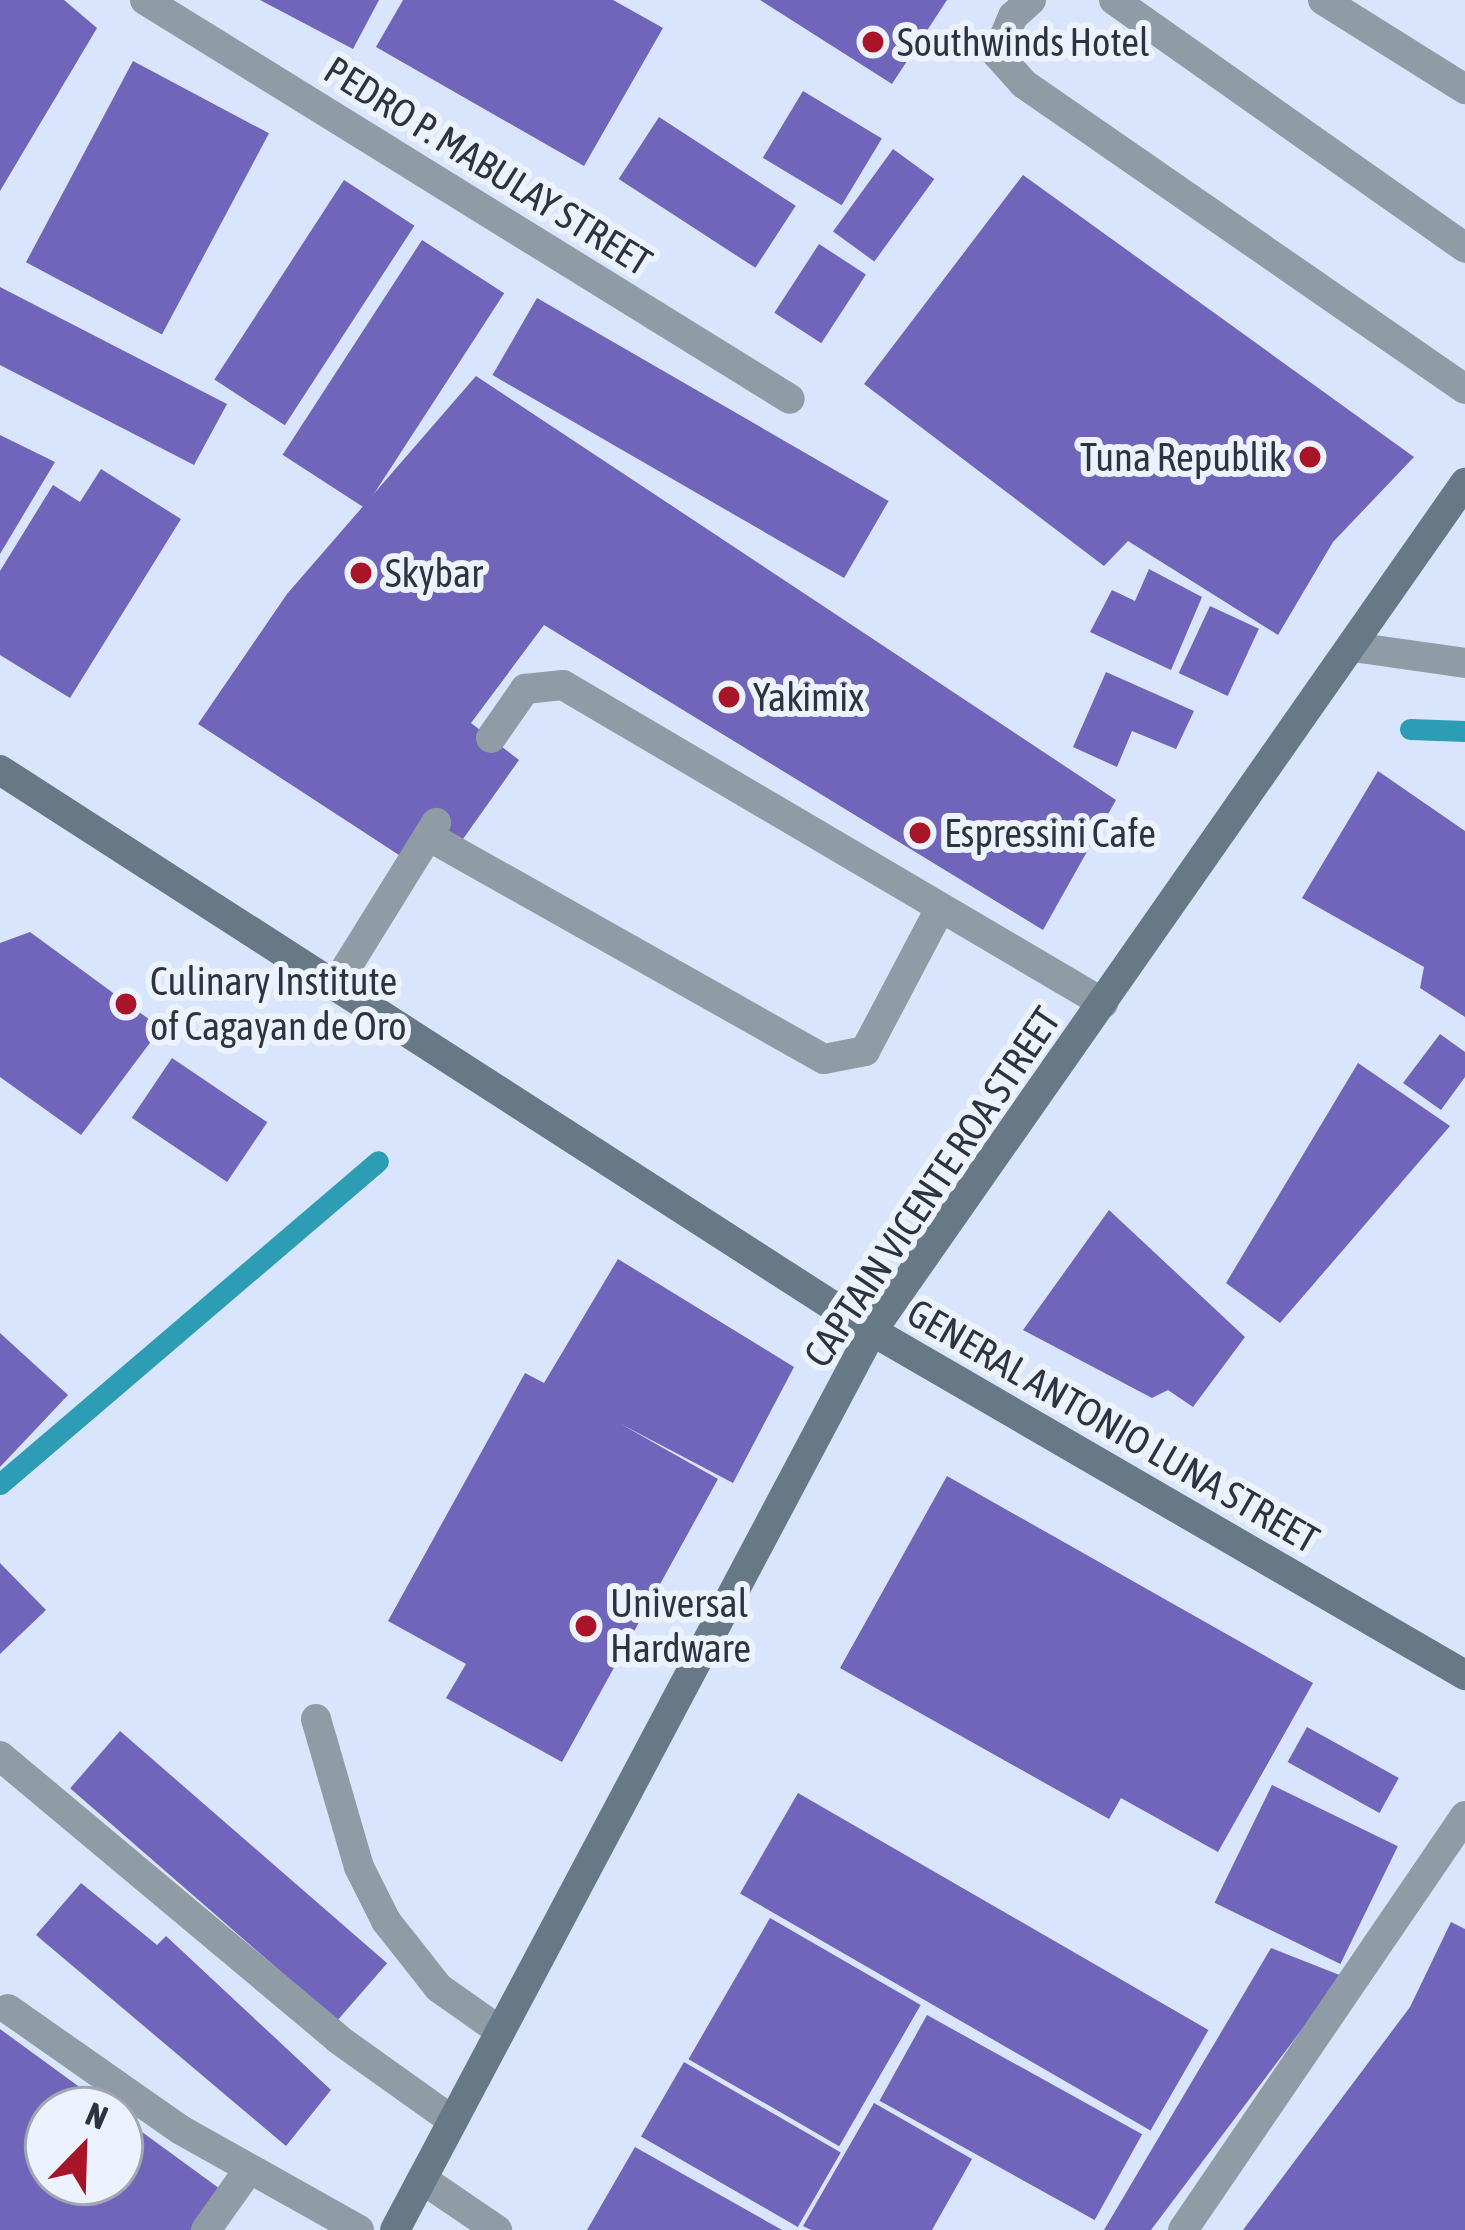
<!DOCTYPE html>
<style>
body{margin:0}
#map{position:relative;width:1465px;height:2230px;overflow:hidden;background:#d9e5fc;font-family:"Asap Condensed",sans-serif}
div>[style]{position:absolute}
.stream>*{height:21px;margin:-10.5px;padding:0 10.5px;transform-origin:10.5px;border-radius:10.5px;background:#2d9cb5}
.building>*{inset:0;background:#7065ba;transform-origin:0 0}
.lane>*{height:30px;margin:-15px;padding:0 15px;transform-origin:15px;border-radius:15px;background:#909ca5}
.street>*{height:30px;margin:-15px;padding:0 15px;transform-origin:15px;border-radius:15px;background:#909ca5}
.secondary>*{height:30px;margin:-15px;padding:0 15px;transform-origin:15px;border-radius:15px;background:#677986}
.dots>*{width:33px;height:33px;translate:-50% -50%;box-sizing:border-box;border:6px solid #ecf2fe;border-radius:50%}
span{translate:-50% -50%;white-space:nowrap;text-align:center;line-height:1.15;-webkit-text-stroke:12px #ecf2fe;paint-order:stroke}
.poi-label{font-size:39px;color:#2e343f}
.left{translate:0 -50%;text-align:left}
.right{translate:-100% -50%;text-align:right}
.street-label{font-size:39px;color:#2e343f}
.north{position:absolute;left:24px;top:2086px;width:120px;height:120px;box-sizing:border-box;background:#ecf2fe;border:3px solid #a0a6b2;border-radius:50%;rotate:23deg;font-size:33px;font-weight:700;line-height:48px;text-align:center;color:#2e343f}
.north::after{content:'';display:block;margin:auto;width:42px;height:54px;background:#aa1429;clip-path:polygon(50% 0,100% 100%,50% 72%,0 100%)}
</style>
<div id="map">
<div class="stream">
<div style="left:1410px;top:729px;width:55px;rotate:2.1deg"></div>
<div style="left:0;top:1484px;width:497px;rotate:-40.5deg"></div>
</div>
<div class="building">
<div style="clip-path:polygon(0 0,64px 0,97px 28px,0 191px)"></div>
<div style="clip-path:polygon(260px 0,379px 0,353px 49px)"></div>
<div style="clip-path:polygon(403px 0,613px 0,663px 28px,584px 166px,376px 47px)"></div>
<div style="clip-path:polygon(760px 0,947px 0,892px 84px)"></div>
<div style="left:133px;top:61px;width:154px;height:228px;rotate:28deg"></div>
<div style="left:803px;top:91px;width:92px;height:78px;rotate:31deg"></div>
<div style="left:659px;top:117px;width:163px;height:74px;rotate:33deg"></div>
<div style="left:893px;top:149px;width:51px;height:102px;rotate:36deg"></div>
<div style="clip-path:polygon(1023px 175px,1414px 457px,1333px 542px,1278px 635px,1128px 541px,1104px 566px,864px 384px)"></div>
<div style="left:344px;top:180px;width:84px;height:238px;rotate:33deg"></div>
<div style="left:422px;top:240px;width:98px;height:256px;rotate:33deg"></div>
<div style="left:819px;top:244px;width:56px;height:82px;rotate:33deg"></div>
<div style="clip-path:polygon(0 287px,227px 404px,194px 465px,0 365px)"></div>
<div style="left:537px;top:298px;width:406px;height:89px;rotate:30deg"></div>
<div style="clip-path:polygon(476px 376px,1116px 800px,1043px 930px,544px 625px,471px 723px,519px 760px,463px 839px,399px 855px,198px 724px,287px 594px)"></div>
<div style="clip-path:polygon(0 435px,55px 462px,0 554px)"></div>
<div style="clip-path:polygon(101px 469px,181px 519px,70px 698px,0 655px,0 571px,53px 485px,80px 502px)"></div>
<div style="clip-path:polygon(1149px 569px,1202px 597px,1171px 670px,1090px 632px,1112px 590px,1135px 601px)"></div>
<div style="left:1210px;top:606px;width:54px;height:74px;rotate:25deg"></div>
<div style="clip-path:polygon(1106px 672px,1194px 711px,1176px 749px,1132px 731px,1117px 767px,1073px 747px)"></div>
<div style="clip-path:polygon(1378px 771px,1465px 831px,1465px 1017px,1420px 988px,1424px 967px,1302px 898px)"></div>
<div style="clip-path:polygon(30px 932px,161px 1028px,81px 1135px,0 1077px,0 943px)"></div>
<div style="clip-path:polygon(1440px 1034px,1465px 1052px,1465px 1077px,1441px 1110px,1403px 1083px)"></div>
<div style="left:172px;top:1058px;width:115px;height:72px;rotate:34deg"></div>
<div style="clip-path:polygon(1358px 1063px,1450px 1126px,1280px 1323px,1226px 1283px)"></div>
<div style="clip-path:polygon(1109px 1210px,1245px 1337px,1193px 1407px,1168px 1390px,1152px 1398px,1023px 1330px)"></div>
<div style="clip-path:polygon(618px 1259px,794px 1367px,733px 1483px,619px 1423px,718px 1479px,562px 1762px,446px 1698px,466px 1664px,388px 1621px,525px 1373px,544px 1383px)"></div>
<div style="clip-path:polygon(0 1333px,68px 1395px,0 1467px)"></div>
<div style="clip-path:polygon(947px 1476px,1313px 1683px,1218px 1852px,1121px 1798px,1109px 1819px,840px 1668px)"></div>
<div style="clip-path:polygon(0 1563px,46px 1610px,0 1654px)"></div>
<div style="left:1307px;top:1727px;width:105px;height:40px;rotate:29deg"></div>
<div style="left:120px;top:1731px;width:354px;height:76px;rotate:41deg"></div>
<div style="left:1272px;top:1785px;width:140px;height:131px;rotate:26deg"></div>
<div style="left:798px;top:1793px;width:474px;height:116px;rotate:30deg"></div>
<div style="clip-path:polygon(81px 1883px,157px 1945px,166px 1936px,331px 2090px,286px 2146px,36px 1935px)"></div>
<div style="left:770px;top:1918px;width:174px;height:163px;rotate:30deg"></div>
<div style="clip-path:polygon(1451px 1922px,1465px 1929px,1465px 2230px,1243px 2230px,1410px 2007px)"></div>
<div style="clip-path:polygon(1271px 1948px,1342px 1976px,1151px 2230px,1104px 2230px)"></div>
<div style="left:927px;top:2015px;width:246px;height:98px;rotate:29deg"></div>
<div style="clip-path:polygon(0 2029px,111px 2110px,48px 2110px,48px 2182px,120px 2182px,120px 2116px,227px 2194px,201px 2230px,0 2230px)"></div>
<div style="left:684px;top:2062px;width:181px;height:86px;rotate:30deg"></div>
<div style="clip-path:polygon(874px 2103px,972px 2159px,932px 2230px,811px 2230px,803px 2226px)"></div>
<div style="clip-path:polygon(635px 2147px,782px 2230px,587px 2230px)"></div>
</div>
<div class="lane">
<div style="left:1031px;top:0;width:24px;rotate:138deg"></div>
<div style="left:1013px;top:16px;width:41px;rotate:112.8deg"></div>
<div style="left:997px;top:54px;width:40px;rotate:48deg"></div>
<div style="left:1024px;top:84px;width:536px;rotate:34.67deg"></div>
<div style="left:1114px;top:0;width:430px;rotate:35.2deg"></div>
<div style="left:1323px;top:0;width:168px;rotate:32.1deg"></div>
<div style="left:491px;top:738px;width:60px;rotate:-55.2deg"></div>
<div style="left:525px;top:689px;width:38px;rotate:-6deg"></div>
<div style="left:563px;top:685px;width:627px;rotate:30.49deg"></div>
<div style="left:428px;top:836px;width:454px;rotate:29.4deg"></div>
<div style="left:824px;top:1059px;width:42px;rotate:-11deg"></div>
<div style="left:865px;top:1051px;width:161px;rotate:-62.2deg"></div>
<div style="left:335px;top:986px;width:192px;rotate:-58.2deg"></div>
<div style="left:316px;top:1719px;width:154px;rotate:73.8deg"></div>
<div style="left:359px;top:1867px;width:60px;rotate:63.4deg"></div>
<div style="left:386px;top:1921px;width:85px;rotate:51.7deg"></div>
<div style="left:439px;top:1988px;width:75px;rotate:35.2deg"></div>
<div style="left:0;top:1756px;width:441px;rotate:39.9deg"></div>
<div style="left:338px;top:2039px;width:141px;rotate:35.5deg"></div>
<div style="left:8px;top:2009px;width:211px;rotate:35deg"></div>
<div style="left:181px;top:2130px;width:204px;rotate:29.3deg"></div>
<div style="left:422px;top:2179px;width:91px;rotate:34.2deg"></div>
<div style="left:206px;top:2230px;width:72px;rotate:-54.6deg"></div>
<div style="left:1183px;top:2230px;width:501px;rotate:-55.74deg"></div>
</div>
<div class="street">
<div style="left:145px;top:0;width:758px;rotate:31.74deg"></div>
<div style="left:1353px;top:647px;width:113px;rotate:8.1deg"></div>
</div>
<div class="secondary">
<div style="left:0;top:770px;width:1037px;rotate:32.76deg"></div>
<div style="left:872px;top:1331px;width:686px;rotate:30.12deg"></div>
<div style="left:395px;top:2230px;width:1018px;rotate:-62.05deg"></div>
<div style="left:872px;top:1331px;width:1035px;rotate:-55.04deg"></div>
</div>
<div class="dots">
<div style="left:873px;top:42px;background:#aa1429"></div>
<div style="left:1310px;top:457px;background:#aa1429"></div>
<div style="left:361px;top:573px;background:#aa1429"></div>
<div style="left:729px;top:697px;background:#aa1429"></div>
<div style="left:920px;top:833px;background:#aa1429"></div>
<div style="left:126px;top:1004px;background:#aa1429"></div>
<div style="left:586px;top:1626px;background:#aa1429"></div>
</div>
<div class="poi-label">
<span class="left" style="left:897px;top:42px">Southwinds Hotel</span>
<span class="right" style="left:1286px;top:457px">Tuna Republik</span>
<span class="left" style="left:385px;top:573px">Skybar</span>
<span class="left" style="left:753px;top:697px">Yakimix</span>
<span class="left" style="left:944px;top:833px">Espressini Cafe</span>
<span class="left" style="left:150px;top:1004px">Culinary Institute<br>of Cagayan de Oro</span>
<span class="left" style="left:610px;top:1626px">Universal<br>Hardware</span>
</div>
<div class="street-label">
<span style="left:488px;top:166px;rotate:32deg">PEDRO P. MABULAY STREET</span>
<span style="left:932px;top:1187px;rotate:-56deg">CAPTAIN VICENTE ROA STREET</span>
<span style="left:1113px;top:1426px;rotate:30deg">GENERAL ANTONIO LUNA STREET</span>
</div>
<div class="north">N</div>
</div>
